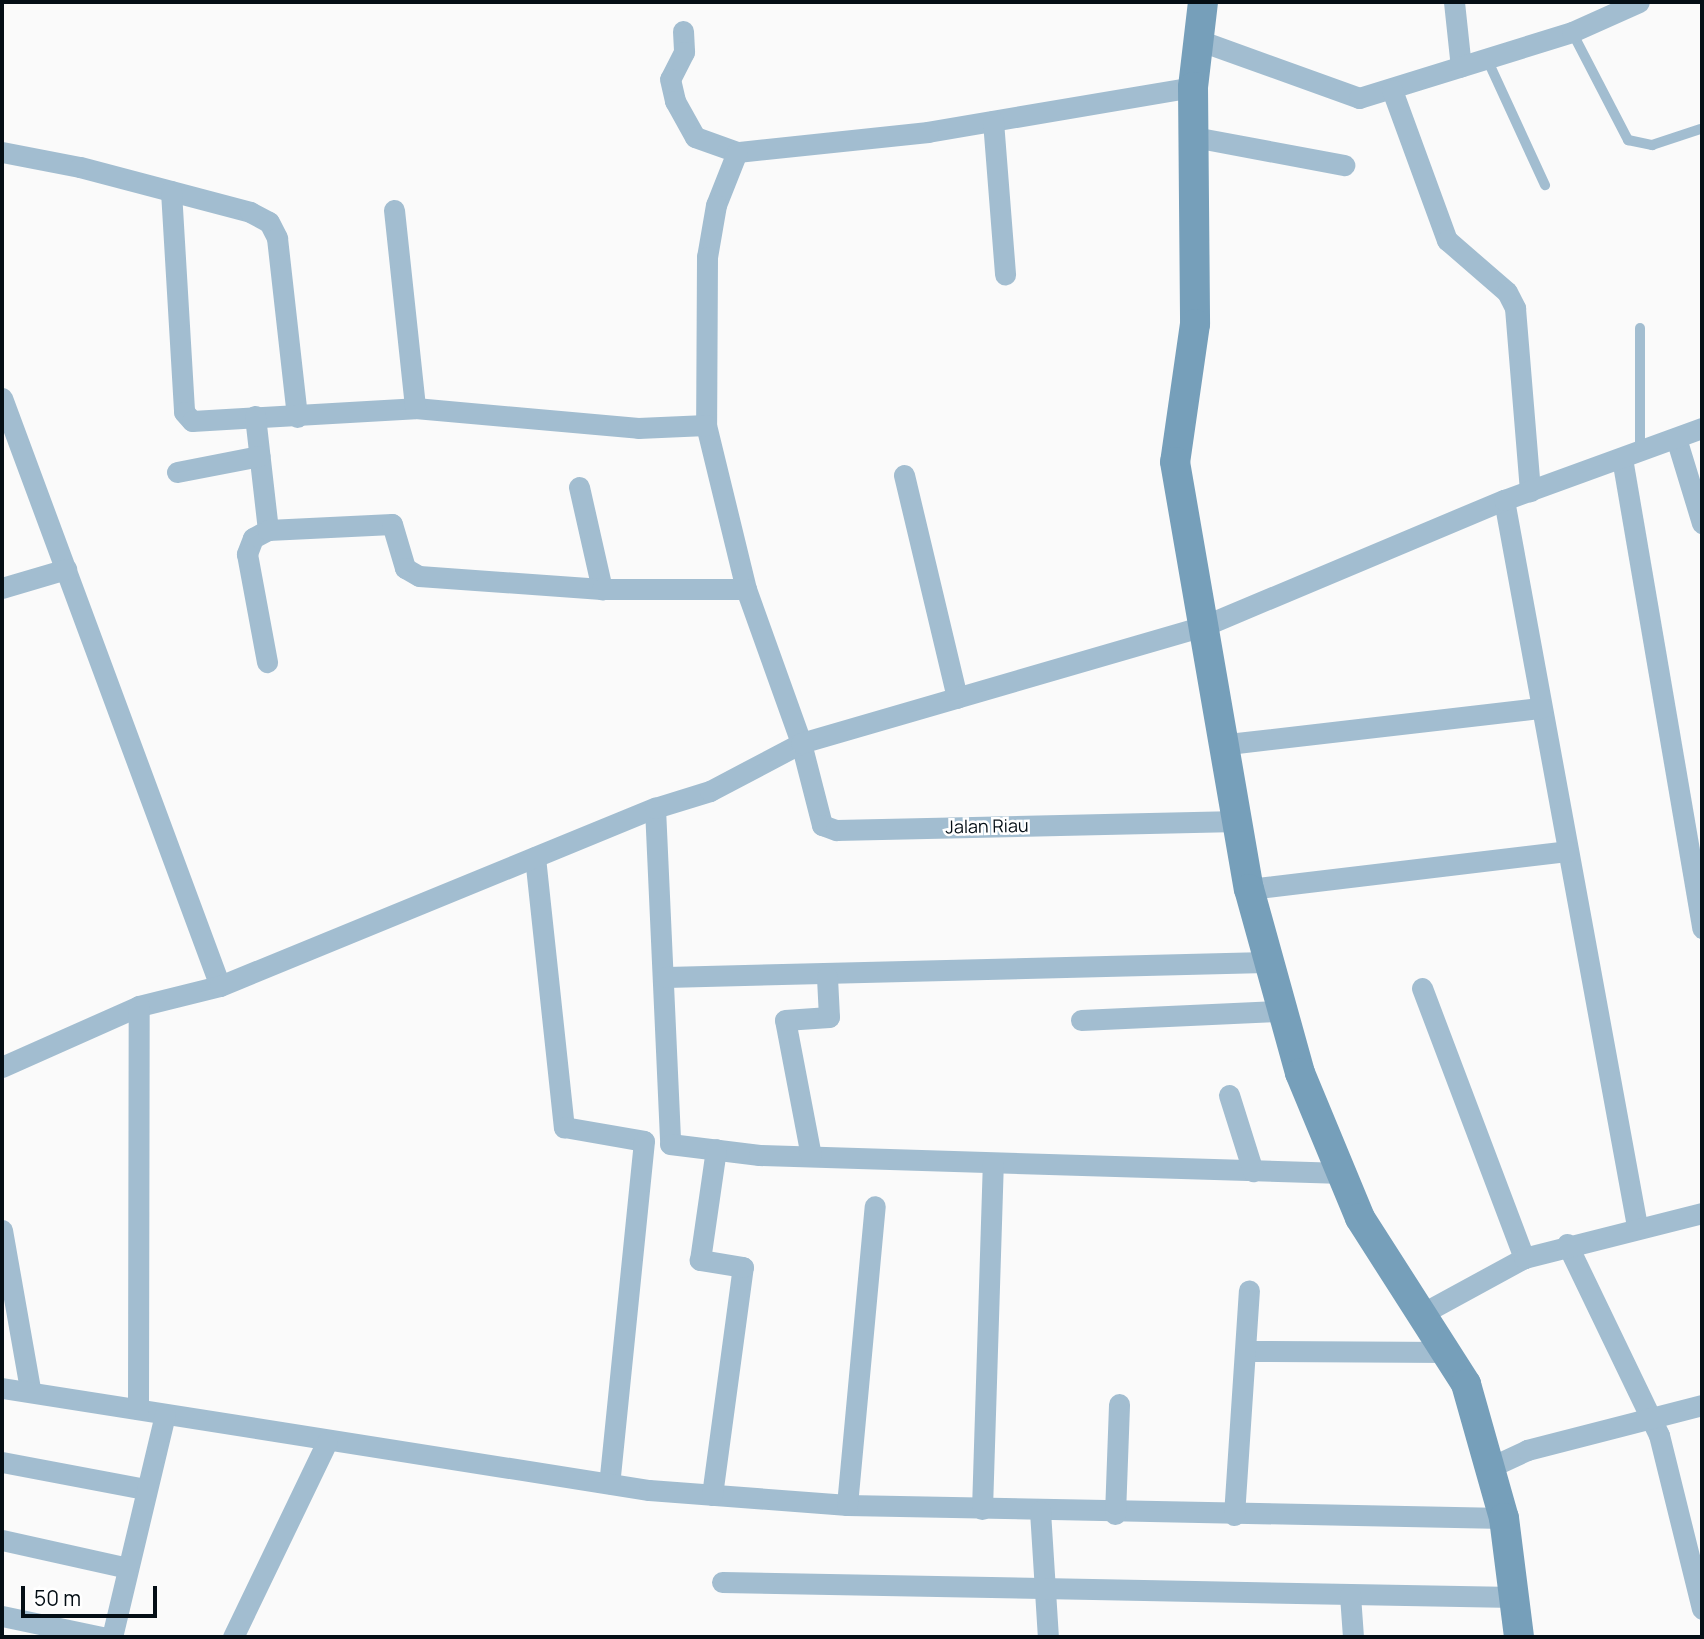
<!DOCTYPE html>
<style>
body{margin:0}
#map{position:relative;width:1704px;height:1639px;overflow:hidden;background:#fafafa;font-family:Manrope,sans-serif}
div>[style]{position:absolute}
.lane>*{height:10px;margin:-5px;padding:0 5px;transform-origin:5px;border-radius:5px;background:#a2bdd0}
.street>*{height:21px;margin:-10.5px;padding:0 10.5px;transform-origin:10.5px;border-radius:10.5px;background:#a2bdd0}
.secondary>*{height:30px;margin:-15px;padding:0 15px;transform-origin:15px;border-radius:15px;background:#769fba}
span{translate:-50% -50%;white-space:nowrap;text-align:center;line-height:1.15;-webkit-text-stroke:5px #fff;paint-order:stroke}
.street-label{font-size:18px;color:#040e15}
.frame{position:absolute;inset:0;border:4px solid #040e15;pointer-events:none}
.scale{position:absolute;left:21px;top:1586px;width:136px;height:32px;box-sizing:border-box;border:4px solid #040e15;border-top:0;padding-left:9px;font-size:21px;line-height:24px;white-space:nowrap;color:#040e15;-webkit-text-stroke:5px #fff;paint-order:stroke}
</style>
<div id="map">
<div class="lane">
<div style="left:1572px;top:32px;width:122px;rotate:62.6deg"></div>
<div style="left:1628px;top:140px;width:25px;rotate:12deg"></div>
<div style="left:1652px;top:145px;width:51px;rotate:-18.4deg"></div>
<div style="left:1487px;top:59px;width:139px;rotate:65.3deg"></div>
<div style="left:1640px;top:328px;width:123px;rotate:90deg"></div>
</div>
<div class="street">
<div style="left:1454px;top:2px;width:65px;rotate:83.9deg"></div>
<div style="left:683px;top:31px;width:21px;rotate:87deg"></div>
<div style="left:684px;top:52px;width:30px;rotate:117deg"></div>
<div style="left:670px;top:79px;width:23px;rotate:77deg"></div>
<div style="left:675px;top:101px;width:41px;rotate:60.9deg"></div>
<div style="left:695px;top:137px;width:45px;rotate:19.7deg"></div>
<div style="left:1201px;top:41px;width:168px;rotate:19.8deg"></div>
<div style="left:1359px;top:98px;width:223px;rotate:-17.2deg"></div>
<div style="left:1572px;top:32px;width:73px;rotate:-24.1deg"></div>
<div style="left:1193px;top:87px;width:269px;rotate:170.4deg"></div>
<div style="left:928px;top:132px;width:192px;rotate:174deg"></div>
<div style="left:737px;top:152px;width:57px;rotate:111.6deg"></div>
<div style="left:716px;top:205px;width:53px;rotate:99.8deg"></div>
<div style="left:707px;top:257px;width:168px;rotate:90.3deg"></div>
<div style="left:706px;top:425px;width:169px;rotate:76.3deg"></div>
<div style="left:746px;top:589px;width:164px;rotate:70.3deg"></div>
<div style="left:801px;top:743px;width:85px;rotate:75.6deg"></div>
<div style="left:822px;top:825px;width:15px;rotate:20deg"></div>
<div style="left:836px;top:830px;width:402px;rotate:-1.3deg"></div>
<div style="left:1392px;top:90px;width:160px;rotate:69.9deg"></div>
<div style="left:1447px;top:240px;width:79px;rotate:40.9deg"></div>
<div style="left:1507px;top:292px;width:18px;rotate:63deg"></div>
<div style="left:1515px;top:308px;width:184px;rotate:85.3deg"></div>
<div style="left:993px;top:121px;width:154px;rotate:85.5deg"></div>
<div style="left:1194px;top:137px;width:153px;rotate:10.6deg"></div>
<div style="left:2px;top:152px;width:79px;rotate:10.9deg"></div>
<div style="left:80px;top:167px;width:176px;rotate:14.8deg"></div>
<div style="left:250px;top:212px;width:21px;rotate:28deg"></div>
<div style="left:269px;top:222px;width:18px;rotate:63deg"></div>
<div style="left:277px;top:238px;width:180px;rotate:83.6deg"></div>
<div style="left:171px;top:191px;width:221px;rotate:86.6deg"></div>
<div style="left:184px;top:412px;width:12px;rotate:48deg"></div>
<div style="left:192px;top:421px;width:223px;rotate:-3.3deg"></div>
<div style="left:415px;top:408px;width:224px;rotate:5.1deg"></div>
<div style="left:638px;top:428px;width:68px;rotate:-2.5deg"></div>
<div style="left:394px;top:210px;width:199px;rotate:83.9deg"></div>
<div style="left:2px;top:398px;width:627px;rotate:69.66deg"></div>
<div style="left:255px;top:416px;width:115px;rotate:83.5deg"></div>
<div style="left:268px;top:530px;width:17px;rotate:152deg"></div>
<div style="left:253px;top:538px;width:17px;rotate:111deg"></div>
<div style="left:247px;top:554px;width:110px;rotate:79.5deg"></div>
<div style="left:1676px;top:438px;width:89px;rotate:73deg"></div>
<div style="left:1622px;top:458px;width:477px;rotate:80.3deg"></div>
<div style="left:177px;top:472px;width:84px;rotate:-11deg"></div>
<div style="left:904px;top:475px;width:229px;rotate:76.6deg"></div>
<div style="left:579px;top:487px;width:105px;rotate:77.3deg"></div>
<div style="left:1504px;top:500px;width:738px;rotate:79.62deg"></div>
<div style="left:268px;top:530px;width:124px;rotate:-2.8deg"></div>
<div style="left:392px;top:524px;width:46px;rotate:73.5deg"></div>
<div style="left:405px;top:568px;width:16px;rotate:30deg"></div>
<div style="left:419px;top:576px;width:183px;rotate:4.1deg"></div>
<div style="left:602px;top:589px;width:144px"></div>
<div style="left:2px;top:588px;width:67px;rotate:-16.5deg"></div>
<div style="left:1228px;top:744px;width:315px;rotate:-6.6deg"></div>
<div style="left:655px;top:808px;width:336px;rotate:87.4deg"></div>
<div style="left:670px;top:1144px;width:90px;rotate:7deg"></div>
<div style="left:759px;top:1155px;width:584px;rotate:1.77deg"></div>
<div style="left:535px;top:857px;width:272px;rotate:83.9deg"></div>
<div style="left:564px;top:1127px;width:81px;rotate:9.9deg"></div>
<div style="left:644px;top:1141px;width:344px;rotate:95.8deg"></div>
<div style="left:1249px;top:889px;width:320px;rotate:-6.8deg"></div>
<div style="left:666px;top:977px;width:600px;rotate:-1.43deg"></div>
<div style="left:1422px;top:988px;width:289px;rotate:69.3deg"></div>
<div style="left:1081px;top:1020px;width:200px;rotate:-2.6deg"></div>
<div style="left:2px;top:1067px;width:150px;rotate:-24deg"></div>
<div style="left:139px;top:1006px;width:83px;rotate:-13.9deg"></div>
<div style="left:220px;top:986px;width:470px;rotate:-22.3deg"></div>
<div style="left:655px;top:808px;width:58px;rotate:-17.2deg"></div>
<div style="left:710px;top:791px;width:103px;rotate:-27.8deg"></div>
<div style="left:801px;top:743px;width:422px;rotate:-16.2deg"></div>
<div style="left:1206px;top:625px;width:323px;rotate:-22.8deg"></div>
<div style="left:1504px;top:500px;width:211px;rotate:-20deg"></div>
<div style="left:1229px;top:1095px;width:80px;rotate:72.5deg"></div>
<div style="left:811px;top:1156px;width:138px;rotate:-100.8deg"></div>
<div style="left:785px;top:1020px;width:44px;rotate:-3.9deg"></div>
<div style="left:829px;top:1017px;width:40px;rotate:-92.9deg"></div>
<div style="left:2px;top:1230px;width:161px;rotate:80deg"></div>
<div style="left:1567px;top:1244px;width:212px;rotate:64.3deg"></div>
<div style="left:1659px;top:1435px;width:179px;rotate:76.1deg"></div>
<div style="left:1425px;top:1312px;width:113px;rotate:-28.6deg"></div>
<div style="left:1524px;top:1258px;width:184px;rotate:-14.2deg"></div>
<div style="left:1248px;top:1351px;width:201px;rotate:0.3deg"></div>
<div style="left:2px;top:1388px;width:655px;rotate:8.96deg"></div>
<div style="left:649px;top:1490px;width:199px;rotate:4.3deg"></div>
<div style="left:847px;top:1505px;width:657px;rotate:1.13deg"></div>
<div style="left:138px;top:1409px;width:403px;rotate:-89.9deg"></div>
<div style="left:2px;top:1462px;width:146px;rotate:10.7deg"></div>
<div style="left:1493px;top:1466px;width:38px;rotate:-25deg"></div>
<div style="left:1527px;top:1450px;width:181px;rotate:-14.4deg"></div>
<div style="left:712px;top:1495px;width:230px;rotate:-82.3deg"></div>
<div style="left:743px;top:1267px;width:44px;rotate:-170.8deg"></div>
<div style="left:700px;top:1260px;width:112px;rotate:-81.8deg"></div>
<div style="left:847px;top:1505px;width:300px;rotate:-84.7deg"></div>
<div style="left:982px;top:1509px;width:345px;rotate:-88.2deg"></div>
<div style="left:1040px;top:1511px;width:126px;rotate:86.4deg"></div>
<div style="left:1115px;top:1514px;width:110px;rotate:-87.9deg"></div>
<div style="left:1234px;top:1515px;width:225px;rotate:-86.2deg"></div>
<div style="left:2px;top:1540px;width:129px;rotate:12.5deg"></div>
<div style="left:722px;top:1582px;width:792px;rotate:1.09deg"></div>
<div style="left:1350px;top:1595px;width:42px;rotate:85.9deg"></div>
<div style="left:2px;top:1616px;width:102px;rotate:11.9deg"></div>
<div style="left:112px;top:1637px;width:228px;rotate:-76.6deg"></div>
<div style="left:233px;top:1637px;width:216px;rotate:-64.3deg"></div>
</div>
<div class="secondary">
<div style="left:1203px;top:2px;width:86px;rotate:96.7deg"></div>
<div style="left:1193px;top:87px;width:237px;rotate:89.5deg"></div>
<div style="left:1195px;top:324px;width:139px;rotate:98.2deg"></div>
<div style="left:1175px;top:462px;width:433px;rotate:80.2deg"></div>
<div style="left:1249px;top:889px;width:191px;rotate:74.5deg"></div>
<div style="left:1300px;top:1073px;width:157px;rotate:67.5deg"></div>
<div style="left:1360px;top:1218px;width:197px;rotate:57.4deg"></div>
<div style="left:1466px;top:1384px;width:139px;rotate:74.2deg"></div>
<div style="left:1504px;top:1518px;width:120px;rotate:82.8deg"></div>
</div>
<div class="street-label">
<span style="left:987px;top:826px;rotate:-1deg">Jalan Riau</span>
</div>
<div class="frame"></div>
<div class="scale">50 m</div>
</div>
